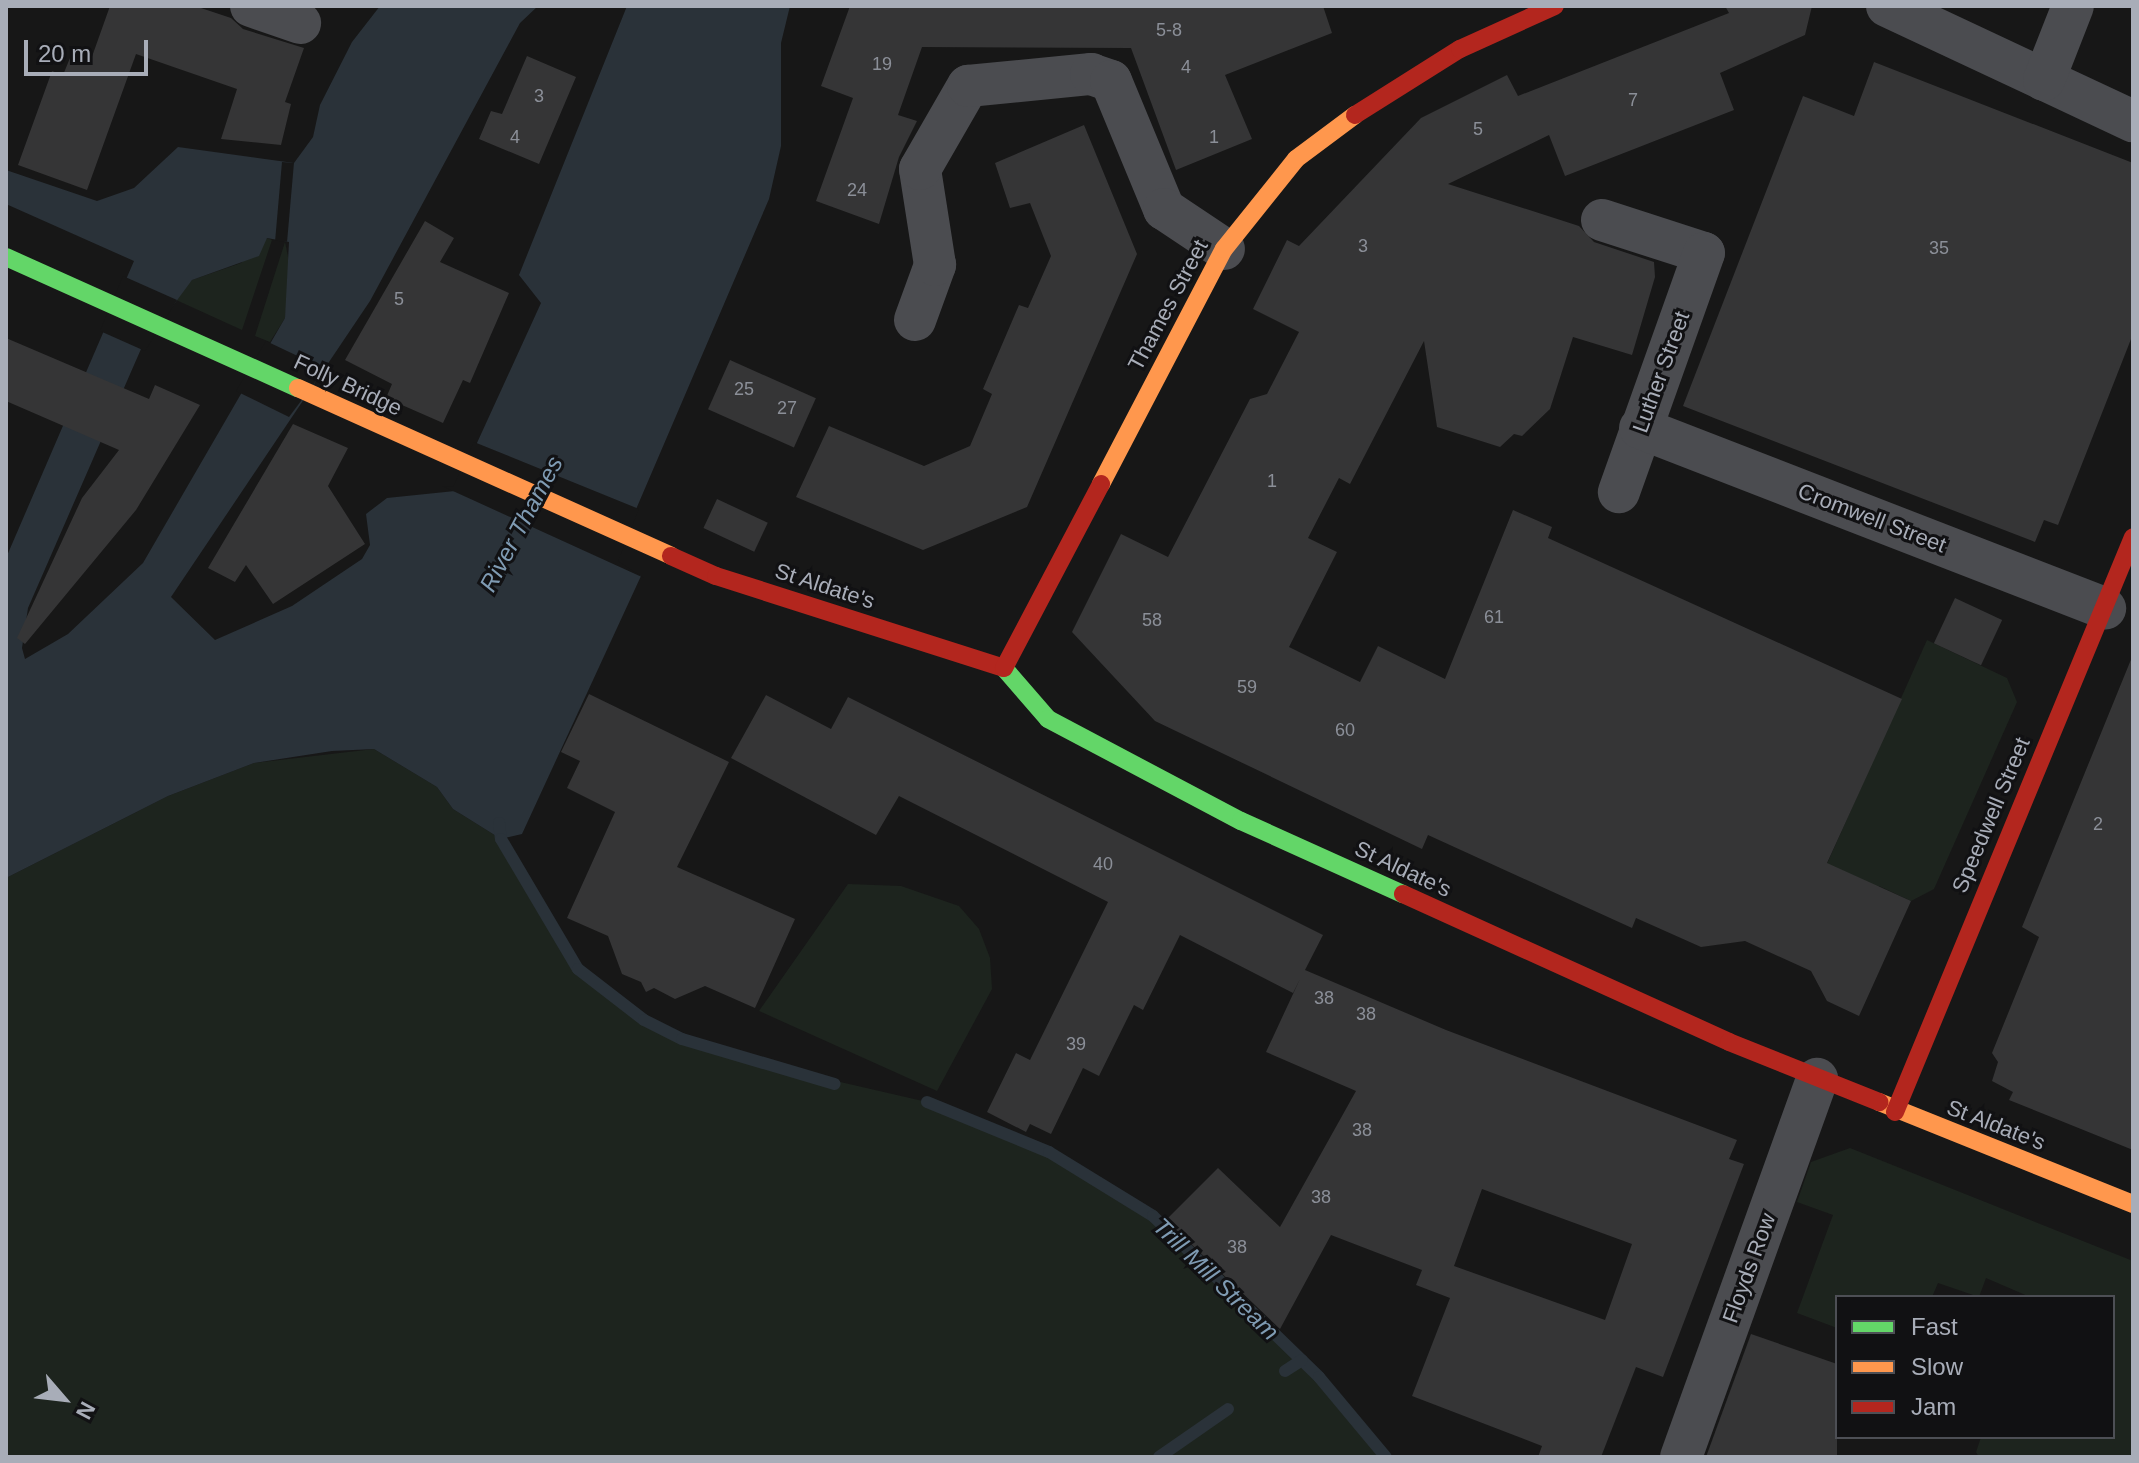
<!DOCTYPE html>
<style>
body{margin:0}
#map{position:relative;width:2139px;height:1463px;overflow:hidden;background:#171717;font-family:Arial,sans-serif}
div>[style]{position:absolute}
.green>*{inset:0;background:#1d241e}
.water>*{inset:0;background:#2a3239}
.pier>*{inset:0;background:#171717;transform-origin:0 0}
.stream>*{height:12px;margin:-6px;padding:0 6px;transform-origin:6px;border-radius:6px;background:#2a3239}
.building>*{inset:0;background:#353536;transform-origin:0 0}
.street>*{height:42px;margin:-21px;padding:0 21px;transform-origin:21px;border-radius:21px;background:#4b4c50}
.fast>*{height:18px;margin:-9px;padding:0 9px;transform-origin:9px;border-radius:9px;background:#63d668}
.slow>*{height:18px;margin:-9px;padding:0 9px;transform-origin:9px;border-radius:9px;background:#ff974d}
.jam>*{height:18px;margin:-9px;padding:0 9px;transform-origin:9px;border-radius:9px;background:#b3261e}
span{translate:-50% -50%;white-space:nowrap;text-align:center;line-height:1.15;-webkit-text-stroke:6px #111113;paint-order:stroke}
.number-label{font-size:18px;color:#8b8f98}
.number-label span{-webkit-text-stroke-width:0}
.street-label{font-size:22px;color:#a8adb8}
.water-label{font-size:24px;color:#7f9bb3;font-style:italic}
.frame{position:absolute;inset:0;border:8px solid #a8adb8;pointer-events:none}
.legend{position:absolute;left:1835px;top:1295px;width:280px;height:144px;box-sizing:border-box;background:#111113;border:2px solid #4d4f55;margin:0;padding:10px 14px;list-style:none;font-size:24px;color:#a8adb8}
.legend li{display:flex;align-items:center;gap:16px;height:40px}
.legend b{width:40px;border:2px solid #4d4f55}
.north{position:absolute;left:24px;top:1359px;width:80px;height:80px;-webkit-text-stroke:6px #111113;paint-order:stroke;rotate:118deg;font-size:22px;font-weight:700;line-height:32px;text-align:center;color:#a8adb8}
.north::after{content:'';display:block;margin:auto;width:28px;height:36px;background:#a8adb8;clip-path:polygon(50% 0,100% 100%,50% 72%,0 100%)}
.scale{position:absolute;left:24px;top:40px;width:124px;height:36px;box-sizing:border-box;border:4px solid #a8adb8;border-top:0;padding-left:10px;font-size:24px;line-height:28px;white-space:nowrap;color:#a8adb8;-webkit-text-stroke:6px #111113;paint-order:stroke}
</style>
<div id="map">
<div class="green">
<div style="clip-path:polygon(267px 238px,272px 240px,242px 330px,174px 299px,192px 280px,241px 263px)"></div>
<div style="clip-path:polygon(285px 242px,291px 271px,285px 318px,270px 342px,255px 336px)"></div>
<div style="clip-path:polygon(1927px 640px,2007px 678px,2017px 702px,1934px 889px,1911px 901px,1879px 886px,1874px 899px,1822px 875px)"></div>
<div style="clip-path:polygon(374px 749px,437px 787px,453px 809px,501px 839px,578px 969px,644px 1020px,682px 1039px,784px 1069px,927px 1102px,1049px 1152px,1153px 1216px,1319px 1377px,1386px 1457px,6px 1457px,6px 878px,168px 796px,254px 763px)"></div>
<div style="clip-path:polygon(848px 884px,901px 886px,959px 906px,979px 929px,990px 958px,992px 989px,937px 1091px,759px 1011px)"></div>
<div style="clip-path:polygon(1850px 1148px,2133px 1261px,2133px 1457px,1979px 1457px,1976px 1452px,1981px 1437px,2113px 1437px,2113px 1297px,2030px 1297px,1986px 1278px,1979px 1297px,1938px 1283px,1932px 1297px,1837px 1297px,1837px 1328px,1797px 1313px,1833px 1215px,1797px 1202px,1811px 1162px)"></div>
</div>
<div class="water">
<div style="clip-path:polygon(evenodd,380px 6px,538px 6px,520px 23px,370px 301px,171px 597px,215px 640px,292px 606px,362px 559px,370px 545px,366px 514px,387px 498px,455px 491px,541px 303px,519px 275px,627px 6px,790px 6px,781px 43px,781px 146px,769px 199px,613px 563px,641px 576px,522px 834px,501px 839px,453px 809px,437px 787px,374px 749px,332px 751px,254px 763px,168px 796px,6px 878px,6px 558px,134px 261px,6px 204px,6px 170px,97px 201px,134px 188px,178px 147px,294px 163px,313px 137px,320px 105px,352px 42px,380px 6px,267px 238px,289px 242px,285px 318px,143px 563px,68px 634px,25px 659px,22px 648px,28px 608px,141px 349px,192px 280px,259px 256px,267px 238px)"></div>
</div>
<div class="pier">
<div style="left:282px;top:162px;width:12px;height:79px;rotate:5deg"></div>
<div style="clip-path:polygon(123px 276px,177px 300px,145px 351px,100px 331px)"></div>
<div style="clip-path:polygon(266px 341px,325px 369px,289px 417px,236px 391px)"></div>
<div style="clip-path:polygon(474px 442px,639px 509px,618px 561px,644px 578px,442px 486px,453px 487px)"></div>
</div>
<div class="stream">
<div style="left:499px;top:823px;width:16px;rotate:83deg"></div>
<div style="left:501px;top:839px;width:151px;rotate:59.4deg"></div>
<div style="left:578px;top:969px;width:83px;rotate:37.7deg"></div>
<div style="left:644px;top:1020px;width:42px;rotate:26.6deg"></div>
<div style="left:682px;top:1039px;width:159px;rotate:16.4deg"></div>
<div style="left:927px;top:1102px;width:132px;rotate:22.3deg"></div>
<div style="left:1049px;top:1152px;width:122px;rotate:31.6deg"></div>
<div style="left:1153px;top:1216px;width:231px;rotate:44.1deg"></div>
<div style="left:1319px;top:1377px;width:104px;rotate:50.1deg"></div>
<div style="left:1285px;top:1371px;width:20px;rotate:-33deg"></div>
<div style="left:1159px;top:1457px;width:84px;rotate:-34.8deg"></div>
</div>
<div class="building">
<div style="clip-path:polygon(110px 6px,195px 6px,231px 18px,243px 29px,304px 48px,285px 102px,291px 104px,281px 145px,221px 139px,237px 89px,136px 54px,87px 190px,18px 165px,52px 71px,63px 75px,70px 58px,89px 65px)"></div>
<div style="clip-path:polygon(850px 6px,1323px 6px,1332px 33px,1225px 75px,1252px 139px,1176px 170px,1131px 48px,922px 47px,898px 115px,917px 121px,899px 157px,879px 224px,816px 201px,853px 98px,821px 86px)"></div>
<div style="clip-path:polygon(1725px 6px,1812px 6px,1805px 35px,1720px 73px,1734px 110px,1565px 176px,1549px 135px,1448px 184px,1579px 226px,1594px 242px,1654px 262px,1655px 277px,1632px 355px,1573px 337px,1550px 409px,1522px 436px,1514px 434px,1500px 447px,1437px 427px,1424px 341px,1350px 484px,1339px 478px,1308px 538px,1337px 552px,1289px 647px,1360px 682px,1378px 646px,1445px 679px,1513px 510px,1552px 527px,1548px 538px,1902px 699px,1827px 863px,1911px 901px,1859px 1016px,1827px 1001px,1811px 971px,1745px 941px,1701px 947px,1636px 918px,1632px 928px,1428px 835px,1422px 849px,1155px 721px,1072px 632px,1121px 534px,1168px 557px,1250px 399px,1267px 394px,1299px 332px,1253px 309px,1287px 240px,1299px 246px,1421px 118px,1507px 75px,1518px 96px,1729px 13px)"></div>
<div style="clip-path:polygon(527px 56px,576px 77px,539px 164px,479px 139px,491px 111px,502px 114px)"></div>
<div style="clip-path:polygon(1874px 62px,2133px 163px,2133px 334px,2058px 525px,2044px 520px,2035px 542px,1683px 406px,1803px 96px,1854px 116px)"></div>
<div style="clip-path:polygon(1084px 125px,1137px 254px,1027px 507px,923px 550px,796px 497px,829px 426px,924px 466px,970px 446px,992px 394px,983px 389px,1019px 305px,1028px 308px,1051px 256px,1030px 203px,1010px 208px,995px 163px)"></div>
<div style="clip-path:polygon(425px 221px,454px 238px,440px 262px,509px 293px,470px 383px,463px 380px,443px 423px,386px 398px,392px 384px,345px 360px)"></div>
<div style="clip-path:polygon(6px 338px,149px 399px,155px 385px,200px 405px,136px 510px,25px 644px,17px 638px,82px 498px,119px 450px,6px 401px)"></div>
<div style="left:730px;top:360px;width:94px;height:54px;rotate:24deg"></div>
<div style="clip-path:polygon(293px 424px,348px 448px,328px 486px,365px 544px,273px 604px,246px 565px,235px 582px,208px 568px)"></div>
<div style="left:717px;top:499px;width:56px;height:32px;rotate:25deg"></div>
<div style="left:1955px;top:598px;width:52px;height:50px;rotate:25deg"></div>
<div style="clip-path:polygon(2132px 657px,2133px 657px,2133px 1150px,2009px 1100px,2013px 1092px,1992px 1081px,1998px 1062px,1992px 1053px,2039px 937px,2022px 927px)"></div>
<div style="clip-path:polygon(589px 694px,729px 762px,677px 867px,795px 919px,755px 1008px,705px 986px,675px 999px,654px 988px,646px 992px,641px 982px,622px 974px,608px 936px,567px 918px,615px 812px,567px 788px,580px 761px,561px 752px)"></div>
<div style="clip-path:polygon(evenodd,766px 695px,831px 729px,848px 697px,1323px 935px,1305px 970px,1446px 1030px,1737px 1140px,1729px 1159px,1744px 1164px,1663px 1377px,1636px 1367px,1601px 1457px,1538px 1457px,1542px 1446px,1412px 1396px,1450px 1298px,1416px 1285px,1422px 1270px,1331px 1235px,1280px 1329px,1166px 1220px,1218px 1168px,1280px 1227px,1356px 1091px,1266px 1052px,1300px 979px,1293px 993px,1180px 935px,1143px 1010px,1134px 1005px,1099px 1076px,1083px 1068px,1051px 1134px,1030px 1124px,1026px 1132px,987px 1112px,1016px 1053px,1030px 1060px,1108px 902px,899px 796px,876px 835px,731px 758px,766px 695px,1482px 1189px,1632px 1244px,1605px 1320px,1454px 1266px,1482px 1189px)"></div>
<div style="clip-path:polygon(1751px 1334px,1837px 1364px,1837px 1457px,1706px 1457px)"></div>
</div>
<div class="street">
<div style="left:251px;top:6px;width:52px;rotate:19.1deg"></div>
<div style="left:1887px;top:6px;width:272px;rotate:25.1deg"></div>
<div style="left:2044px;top:80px;width:79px;rotate:-68.6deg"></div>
<div style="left:1602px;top:220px;width:107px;rotate:17.9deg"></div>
<div style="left:1704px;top:253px;width:254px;rotate:109.6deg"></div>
<div style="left:915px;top:320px;width:59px;rotate:-70deg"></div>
<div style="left:935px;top:265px;width:97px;rotate:-98.9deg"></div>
<div style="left:920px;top:169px;width:96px;rotate:-60deg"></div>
<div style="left:968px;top:86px;width:124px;rotate:-5.6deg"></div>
<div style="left:1091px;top:74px;width:21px;rotate:19deg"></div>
<div style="left:1111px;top:81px;width:139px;rotate:67.5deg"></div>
<div style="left:1164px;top:209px;width:72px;rotate:33.7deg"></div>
<div style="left:1640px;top:428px;width:499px;rotate:21.2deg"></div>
<div style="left:1681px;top:1457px;width:402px;rotate:-70.2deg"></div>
</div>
<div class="fast">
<div style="left:6px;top:257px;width:320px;rotate:24.2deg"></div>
<div style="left:1004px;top:668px;width:67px;rotate:49.2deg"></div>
<div style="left:1048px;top:719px;width:218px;rotate:27.9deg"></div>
<div style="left:1241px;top:821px;width:178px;rotate:24.3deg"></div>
</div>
<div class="slow">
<div style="left:298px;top:388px;width:409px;rotate:24.2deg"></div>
<div style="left:1101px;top:484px;width:265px;rotate:-62.4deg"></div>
<div style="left:1224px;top:249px;width:115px;rotate:-51.3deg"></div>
<div style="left:1296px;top:159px;width:74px;rotate:-36.7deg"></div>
<div style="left:1879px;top:1102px;width:274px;rotate:21.9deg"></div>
</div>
<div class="jam">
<div style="left:1355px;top:115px;width:124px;rotate:-32.2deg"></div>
<div style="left:1460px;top:49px;width:104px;rotate:-24.4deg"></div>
<div style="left:671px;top:556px;width:49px;rotate:24deg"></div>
<div style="left:716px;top:576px;width:302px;rotate:17.7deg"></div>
<div style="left:1004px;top:668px;width:208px;rotate:-62.2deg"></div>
<div style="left:1403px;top:894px;width:358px;rotate:24.4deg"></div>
<div style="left:1729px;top:1042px;width:162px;rotate:21.8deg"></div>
<div style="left:1895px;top:1112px;width:622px;rotate:-67.51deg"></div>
</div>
<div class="number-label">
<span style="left:1169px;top:30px">5-8</span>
<span style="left:882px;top:64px">19</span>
<span style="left:1186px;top:67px">4</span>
<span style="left:539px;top:96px">3</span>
<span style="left:1633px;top:100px">7</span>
<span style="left:1478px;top:129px">5</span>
<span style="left:515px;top:137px">4</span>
<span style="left:1214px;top:137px">1</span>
<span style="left:857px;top:190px">24</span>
<span style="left:1363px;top:246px">3</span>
<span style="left:1939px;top:248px">35</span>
<span style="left:399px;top:299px">5</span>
<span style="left:744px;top:389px">25</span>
<span style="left:787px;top:408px">27</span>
<span style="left:1272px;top:481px">1</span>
<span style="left:1494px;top:617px">61</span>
<span style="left:1152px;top:620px">58</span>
<span style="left:1247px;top:687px">59</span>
<span style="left:1345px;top:730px">60</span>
<span style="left:2098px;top:824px">2</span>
<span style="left:1103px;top:864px">40</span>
<span style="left:1324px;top:998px">38</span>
<span style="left:1366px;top:1014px">38</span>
<span style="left:1076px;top:1044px">39</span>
<span style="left:1362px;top:1130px">38</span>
<span style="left:1321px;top:1197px">38</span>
<span style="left:1237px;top:1247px">38</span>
</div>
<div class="street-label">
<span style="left:1168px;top:305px;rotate:-62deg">Thames Street</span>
<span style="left:1661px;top:372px;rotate:-70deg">Luther Street</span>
<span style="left:348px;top:385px;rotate:25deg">Folly Bridge</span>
<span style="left:1872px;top:518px;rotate:21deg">Cromwell Street</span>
<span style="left:825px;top:586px;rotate:18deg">St Aldate's</span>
<span style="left:1991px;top:815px;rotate:-67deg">Speedwell Street</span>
<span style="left:1403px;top:869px;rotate:25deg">St Aldate's</span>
<span style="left:1996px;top:1125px;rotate:21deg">St Aldate's</span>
<span style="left:1749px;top:1268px;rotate:-70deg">Floyds Row</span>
</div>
<div class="water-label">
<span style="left:521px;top:524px;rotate:-62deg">River Thames</span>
<span style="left:1216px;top:1279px;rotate:44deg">Trill Mill Stream</span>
</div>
<div class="frame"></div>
<ul class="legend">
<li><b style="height:10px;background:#63d668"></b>Fast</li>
<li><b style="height:10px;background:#ff974d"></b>Slow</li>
<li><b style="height:10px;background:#b3261e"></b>Jam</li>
</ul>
<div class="north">N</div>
<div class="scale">20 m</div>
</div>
